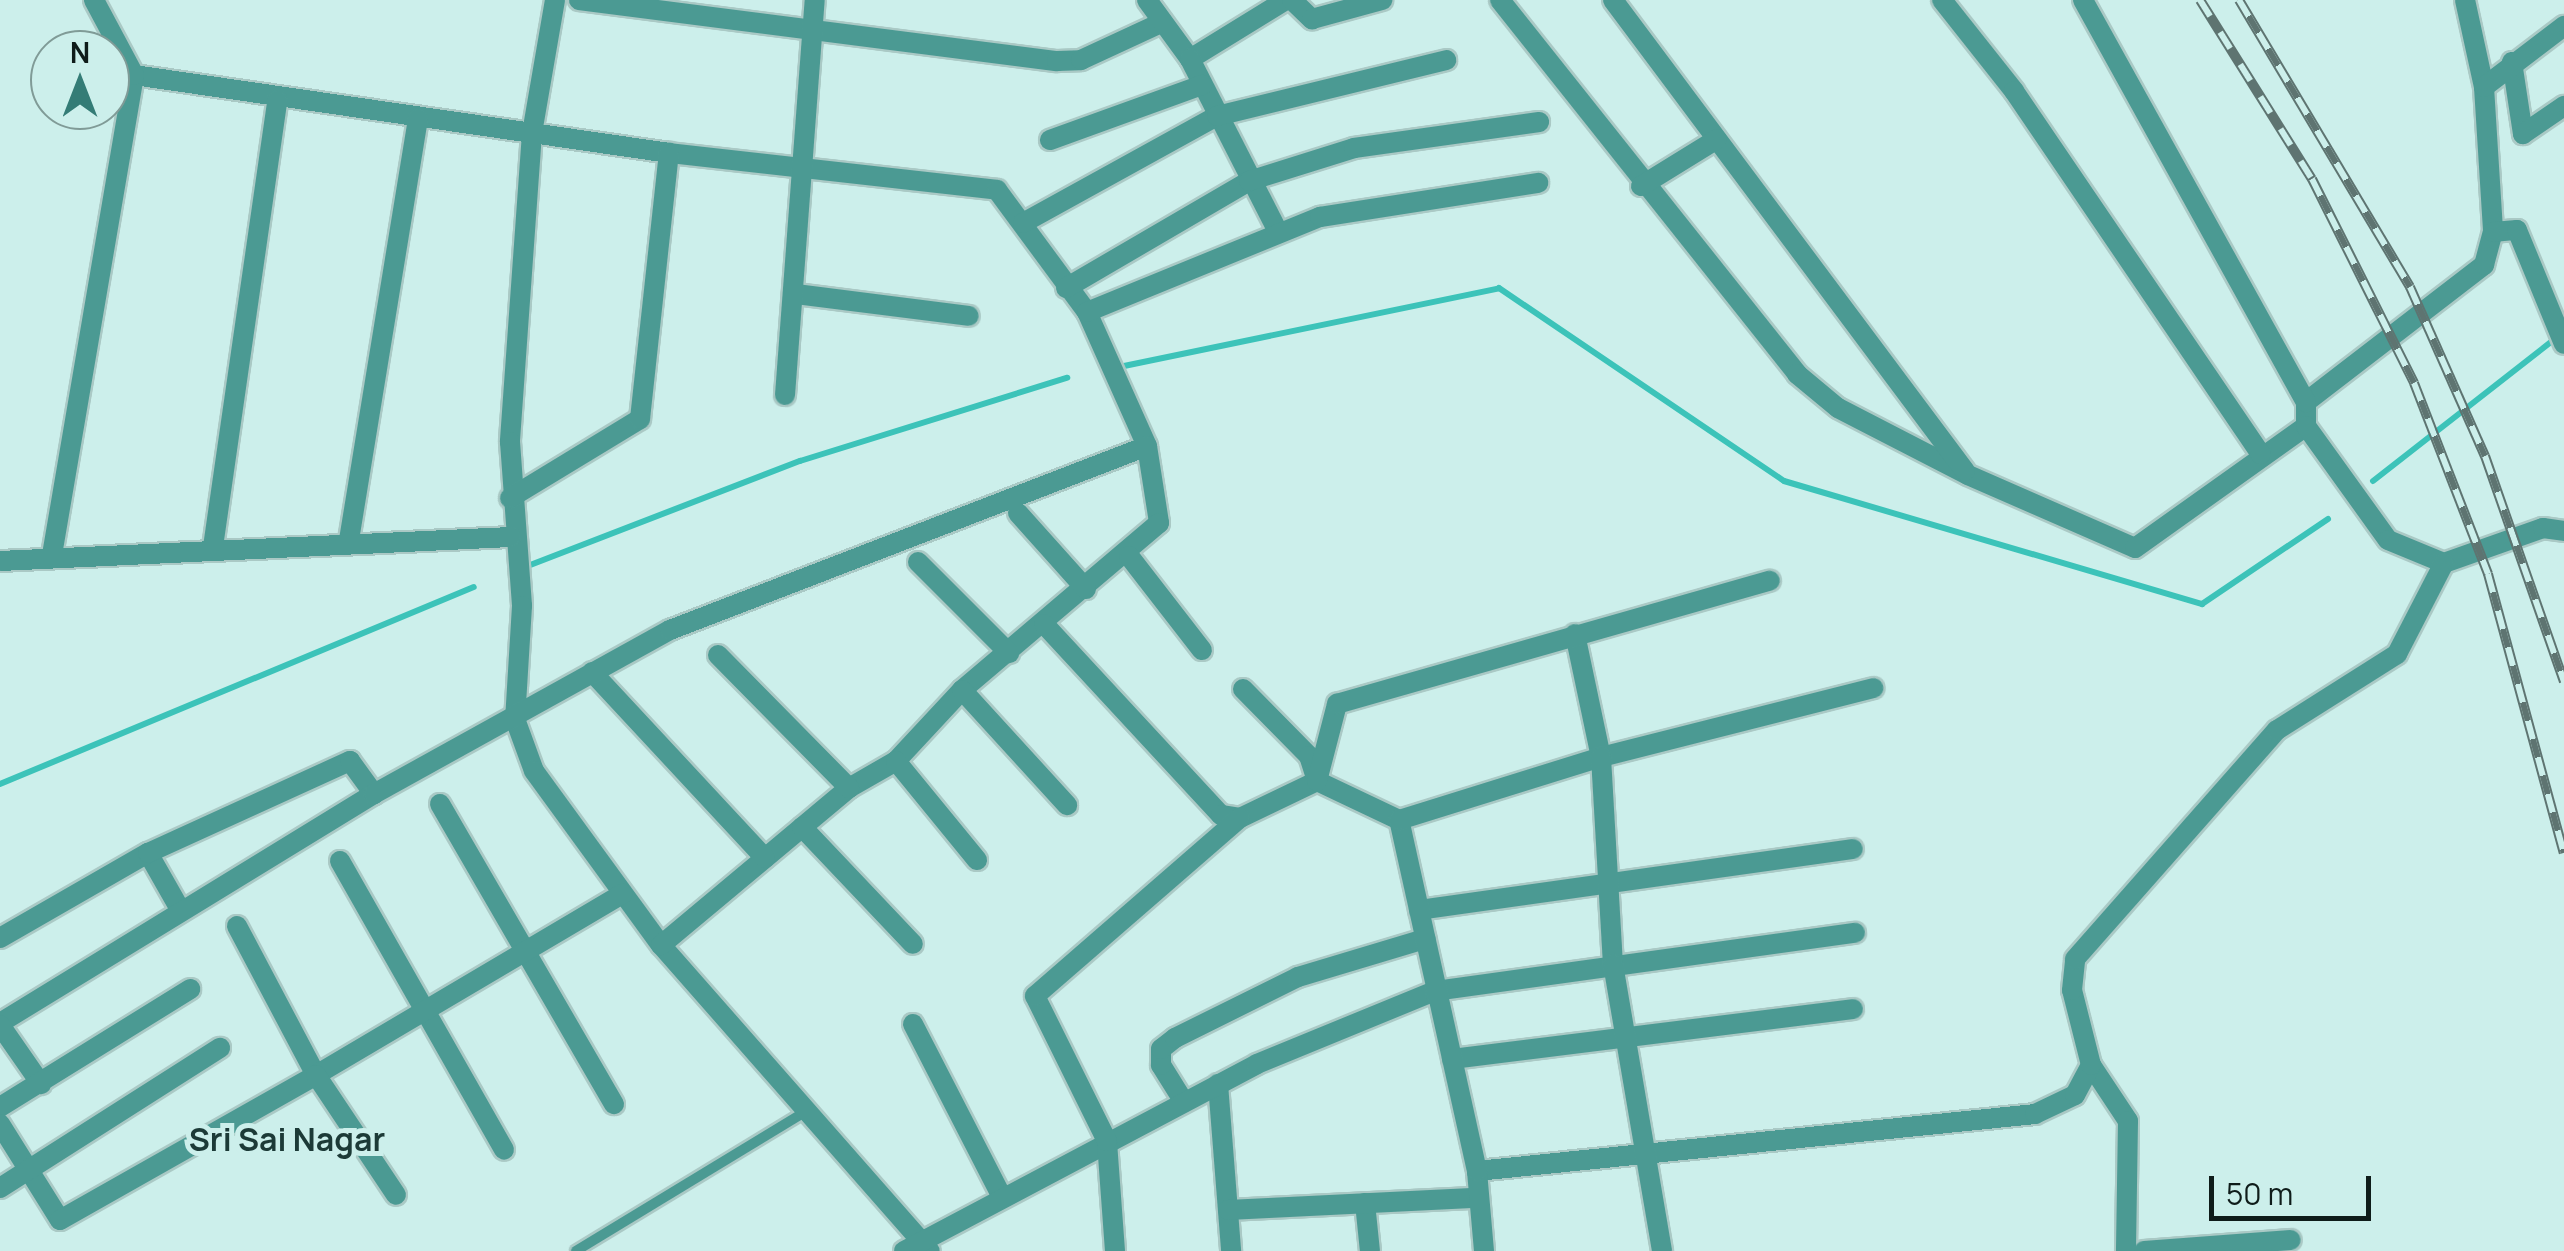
<!DOCTYPE html>
<style>
body{margin:0}
#map{position:relative;width:2564px;height:1251px;overflow:hidden;background:#ccefeb;font-family:Manrope,sans-serif}
div>[style]{position:absolute}
.stream>*{height:6px;margin:-3px;padding:0 3px;transform-origin:3px;border-radius:3px;background:#3cc3b9}
.roads{filter:drop-shadow(2px 0 #aac9c5) drop-shadow(-2px 0 #aac9c5) drop-shadow(0 2px #aac9c5) drop-shadow(0 -2px #aac9c5)}
.lane>*{height:10px;margin:-5px;padding:0 5px;transform-origin:5px;border-radius:5px;background:#4b9a93}
.street>*{height:20px;margin:-10px;padding:0 10px;transform-origin:10px;border-radius:10px;background:#4b9a93}
.rail>*{height:10px;margin-top:-5px;transform-origin:0;background:repeating-linear-gradient(90deg,#ccefeb 0 19px,#5e7471 0 38px);box-sizing:border-box;border-block:2px solid #5e7471}
span{translate:-50% -50%;white-space:nowrap;text-align:center;line-height:1.15;-webkit-text-stroke:10px #ccefeb;paint-order:stroke}
.neighbourhood-label{font-size:32px;color:#1c3a37;font-weight:700}
.north{position:absolute;left:30px;top:30px;width:100px;height:100px;box-sizing:border-box;background:#ccefeb;border:2px solid #809b97;border-radius:50%;rotate:0deg;font-size:28px;font-weight:700;line-height:40px;text-align:center;color:#0f1c1a}
.north::after{content:'';display:block;margin:auto;width:35px;height:45px;background:#347c76;clip-path:polygon(50% 0,100% 100%,50% 72%,0 100%)}
.scale{position:absolute;left:2209px;top:1176px;width:162px;height:45px;box-sizing:border-box;border:5px solid #0f1c1a;border-top:0;padding-left:12px;font-size:30px;line-height:35px;white-space:nowrap;color:#0f1c1a;-webkit-text-stroke:8px #ccefeb;paint-order:stroke}
</style>
<div id="map">
<div class="stream">
<div style="left:1124px;top:366px;width:383px;rotate:-11.7deg"></div>
<div style="left:1499px;top:288px;width:344px;rotate:34.1deg"></div>
<div style="left:1784px;top:481px;width:436px;rotate:16.4deg"></div>
<div style="left:2202px;top:604px;width:152px;rotate:-34deg"></div>
<div style="left:2373px;top:481px;width:234px;rotate:-38deg"></div>
<div style="left:525px;top:567px;width:295px;rotate:-21.1deg"></div>
<div style="left:800px;top:461px;width:280px;rotate:-17.3deg"></div>
<div style="left:0;top:784px;width:513px;rotate:-22.57deg"></div>
</div>
<div class="roads">
<div class="lane">
<div style="left:576px;top:1251px;width:269px;rotate:-31.3deg"></div>
</div>
<div class="street">
<div style="left:555px;top:0;width:135px;rotate:99.8deg"></div>
<div style="left:532px;top:133px;width:310px;rotate:94.1deg"></div>
<div style="left:510px;top:442px;width:164px;rotate:85.8deg"></div>
<div style="left:522px;top:606px;width:113px;rotate:93.5deg"></div>
<div style="left:515px;top:719px;width:55px;rotate:69.9deg"></div>
<div style="left:534px;top:771px;width:215px;rotate:53.9deg"></div>
<div style="left:661px;top:945px;width:407px;rotate:48.7deg"></div>
<div style="left:579px;top:0;width:482px;rotate:7.3deg"></div>
<div style="left:1057px;top:61px;width:24px;rotate:-2deg"></div>
<div style="left:1081px;top:60px;width:90px;rotate:-24.9deg"></div>
<div style="left:1147px;top:0;width:73px;rotate:53.9deg"></div>
<div style="left:1190px;top:59px;width:113px;rotate:-31.6deg"></div>
<div style="left:1292px;top:0;width:28px;rotate:44deg"></div>
<div style="left:1312px;top:19px;width:73px;rotate:-15.2deg"></div>
<div style="left:1500px;top:0;width:478px;rotate:51.5deg"></div>
<div style="left:1797px;top:374px;width:53px;rotate:39.7deg"></div>
<div style="left:1838px;top:408px;width:146px;rotate:27.3deg"></div>
<div style="left:1968px;top:475px;width:182px;rotate:23.6deg"></div>
<div style="left:2135px;top:548px;width:210px;rotate:-35.5deg"></div>
<div style="left:2306px;top:426px;width:24px;rotate:-90deg"></div>
<div style="left:2306px;top:402px;width:225px;rotate:-37.6deg"></div>
<div style="left:2484px;top:265px;width:34px;rotate:-75deg"></div>
<div style="left:1613px;top:0;width:588px;rotate:53.23deg"></div>
<div style="left:1942px;top:0;width:116px;rotate:51.6deg"></div>
<div style="left:2014px;top:91px;width:439px;rotate:55.8deg"></div>
<div style="left:2083px;top:0;width:460px;rotate:61deg"></div>
<div style="left:2465px;top:0;width:89px;rotate:77.7deg"></div>
<div style="left:2484px;top:87px;width:145px;rotate:86.4deg"></div>
<div style="left:2493px;top:232px;width:24px;rotate:-5deg"></div>
<div style="left:2517px;top:230px;width:123px;rotate:67.6deg"></div>
<div style="left:1190px;top:59px;width:192px;rotate:63deg"></div>
<div style="left:2512px;top:62px;width:73px;rotate:81.3deg"></div>
<div style="left:2523px;top:134px;width:50px;rotate:-34.3deg"></div>
<div style="left:134px;top:75px;width:541px;rotate:8.29deg"></div>
<div style="left:669px;top:153px;width:330px;rotate:6.4deg"></div>
<div style="left:997px;top:190px;width:152px;rotate:53.6deg"></div>
<div style="left:1087px;top:312px;width:147px;rotate:65.9deg"></div>
<div style="left:1147px;top:446px;width:78px;rotate:81.1deg"></div>
<div style="left:1159px;top:523px;width:258px;rotate:139.7deg"></div>
<div style="left:962px;top:690px;width:97px;rotate:132.9deg"></div>
<div style="left:896px;top:761px;width:54px;rotate:150.1deg"></div>
<div style="left:849px;top:788px;width:245px;rotate:140.1deg"></div>
<div style="left:2484px;top:87px;width:101px;rotate:-37.3deg"></div>
<div style="left:1050px;top:140px;width:162px;rotate:-19.9deg"></div>
<div style="left:1641px;top:186px;width:89px;rotate:-31.7deg"></div>
<div style="left:1023px;top:223px;width:222px;rotate:-28.9deg"></div>
<div style="left:1217px;top:116px;width:236px;rotate:-13.7deg"></div>
<div style="left:1066px;top:288px;width:212px;rotate:-30.3deg"></div>
<div style="left:1249px;top:181px;width:110px;rotate:-17.4deg"></div>
<div style="left:1354px;top:148px;width:187px;rotate:-8deg"></div>
<div style="left:796px;top:294px;width:174px;rotate:7.2deg"></div>
<div style="left:1087px;top:312px;width:252px;rotate:-22.2deg"></div>
<div style="left:1320px;top:217px;width:221px;rotate:-8.9deg"></div>
<div style="left:785px;top:395px;width:396px;rotate:-85.7deg"></div>
<div style="left:2306px;top:426px;width:140px;rotate:54.3deg"></div>
<div style="left:2388px;top:540px;width:61px;rotate:22.3deg"></div>
<div style="left:2444px;top:563px;width:105px;rotate:-19.5deg"></div>
<div style="left:2543px;top:528px;width:21px;rotate:8deg"></div>
<div style="left:510px;top:498px;width:152px;rotate:-31.3deg"></div>
<div style="left:640px;top:419px;width:268px;rotate:-83.8deg"></div>
<div style="left:1018px;top:513px;width:102px;rotate:48.2deg"></div>
<div style="left:349px;top:540px;width:427px;rotate:-80.7deg"></div>
<div style="left:213px;top:547px;width:451px;rotate:-81.8deg"></div>
<div style="left:52px;top:555px;width:487px;rotate:-80.3deg"></div>
<div style="left:134px;top:75px;width:85px;rotate:-118.1deg"></div>
<div style="left:1129px;top:556px;width:119px;rotate:52.2deg"></div>
<div style="left:0;top:561px;width:511px;rotate:-2.69deg"></div>
<div style="left:918px;top:562px;width:129px;rotate:45deg"></div>
<div style="left:1044px;top:624px;width:260px;rotate:47.2deg"></div>
<div style="left:1221px;top:815px;width:19px;rotate:9deg"></div>
<div style="left:1240px;top:818px;width:85px;rotate:-25.7deg"></div>
<div style="left:1317px;top:781px;width:91px;rotate:25.4deg"></div>
<div style="left:1575px;top:634px;width:126px;rotate:78.1deg"></div>
<div style="left:1601px;top:757px;width:281px;rotate:-14.2deg"></div>
<div style="left:718px;top:655px;width:187px;rotate:45.4deg"></div>
<div style="left:592px;top:672px;width:254px;rotate:47.1deg"></div>
<div style="left:1243px;top:689px;width:94px;rotate:45.4deg"></div>
<div style="left:1309px;top:756px;width:19px;rotate:72deg"></div>
<div style="left:962px;top:690px;width:156px;rotate:47.6deg"></div>
<div style="left:896px;top:761px;width:128px;rotate:50.7deg"></div>
<div style="left:1317px;top:781px;width:80px;rotate:-75.4deg"></div>
<div style="left:1337px;top:704px;width:450px;rotate:-15.9deg"></div>
<div style="left:440px;top:804px;width:347px;rotate:59.9deg"></div>
<div style="left:802px;top:827px;width:161px;rotate:46.5deg"></div>
<div style="left:148px;top:853px;width:67px;rotate:60.4deg"></div>
<div style="left:340px;top:861px;width:332px;rotate:60.4deg"></div>
<div style="left:1419px;top:910px;width:438px;rotate:-8deg"></div>
<div style="left:237px;top:926px;width:169px;rotate:62.1deg"></div>
<div style="left:316px;top:1075px;width:356px;rotate:-30.6deg"></div>
<div style="left:0;top:938px;width:171px;rotate:-29.9deg"></div>
<div style="left:148px;top:853px;width:222px;rotate:-24.5deg"></div>
<div style="left:350px;top:761px;width:41px;rotate:54deg"></div>
<div style="left:0;top:1023px;width:439px;rotate:-31.5deg"></div>
<div style="left:374px;top:794px;width:338px;rotate:-29deg"></div>
<div style="left:670px;top:630px;width:511px;rotate:-21.09deg"></div>
<div style="left:913px;top:1024px;width:195px;rotate:62.8deg"></div>
<div style="left:0;top:1025px;width:72px;rotate:55.2deg"></div>
<div style="left:1452px;top:1059px;width:404px;rotate:-7.1deg"></div>
<div style="left:2091px;top:1065px;width:67px;rotate:56.5deg"></div>
<div style="left:2128px;top:1121px;width:130px;rotate:90.9deg"></div>
<div style="left:1218px;top:1084px;width:168px;rotate:85.5deg"></div>
<div style="left:1184px;top:1102px;width:44px;rotate:-121.9deg"></div>
<div style="left:1161px;top:1065px;width:16px;rotate:-90deg"></div>
<div style="left:1161px;top:1049px;width:18px;rotate:-38deg"></div>
<div style="left:1175px;top:1038px;width:137px;rotate:-26.4deg"></div>
<div style="left:1298px;top:977px;width:133px;rotate:-16.7deg"></div>
<div style="left:0;top:1107px;width:224px;rotate:-31.8deg"></div>
<div style="left:0;top:1124px;width:113px;rotate:58deg"></div>
<div style="left:60px;top:1220px;width:294px;rotate:-29.5deg"></div>
<div style="left:316px;top:1075px;width:144px;rotate:56.3deg"></div>
<div style="left:1477px;top:1171px;width:561px;rotate:-5.83deg"></div>
<div style="left:2035px;top:1114px;width:44px;rotate:-25.4deg"></div>
<div style="left:2075px;top:1095px;width:34px;rotate:-62deg"></div>
<div style="left:2091px;top:1065px;width:77px;rotate:-104.2deg"></div>
<div style="left:2072px;top:990px;width:31px;rotate:-84deg"></div>
<div style="left:2075px;top:959px;width:305px;rotate:-48.6deg"></div>
<div style="left:2277px;top:730px;width:142px;rotate:-32.3deg"></div>
<div style="left:2397px;top:654px;width:102px;rotate:-62.7deg"></div>
<div style="left:0;top:1188px;width:261px;rotate:-32.5deg"></div>
<div style="left:1365px;top:1203px;width:48px;rotate:84.1deg"></div>
<div style="left:1228px;top:1210px;width:249px;rotate:-2.8deg"></div>
<div style="left:904px;top:1251px;width:399px;rotate:-27.9deg"></div>
<div style="left:1257px;top:1064px;width:192px;rotate:-22.3deg"></div>
<div style="left:1435px;top:991px;width:424px;rotate:-7.9deg"></div>
<div style="left:1115px;top:1251px;width:110px;rotate:-94.2deg"></div>
<div style="left:1107px;top:1141px;width:162px;rotate:-116.4deg"></div>
<div style="left:1035px;top:996px;width:271px;rotate:-41deg"></div>
<div style="left:1484px;top:1251px;width:80px;rotate:-95deg"></div>
<div style="left:1477px;top:1171px;width:360px;rotate:-102.5deg"></div>
<div style="left:1399px;top:820px;width:212px;rotate:-17.3deg"></div>
<div style="left:1601px;top:757px;width:207px;rotate:86.7deg"></div>
<div style="left:1613px;top:964px;width:291px;rotate:80.3deg"></div>
<div style="left:2144px;top:1251px;width:147px;rotate:-4.3deg"></div>
</div>
</div>
<div class="rail">
<div style="left:2200px;top:0;width:211px;rotate:58deg"></div>
<div style="left:2312px;top:179px;width:228px;rotate:63.4deg"></div>
<div style="left:2414px;top:383px;width:205px;rotate:68.8deg"></div>
<div style="left:2488px;top:574px;width:289px;rotate:74.8deg"></div>
<div style="left:2239px;top:0;width:334px;rotate:59.2deg"></div>
<div style="left:2410px;top:287px;width:185px;rotate:66.1deg"></div>
<div style="left:2485px;top:456px;width:239px;rotate:70.7deg"></div>
</div>
<div class="neighbourhood-label">
<span style="left:287px;top:1139px">Sri Sai Nagar</span>
</div>
<div class="north">N</div>
<div class="scale">50 m</div>
</div>
